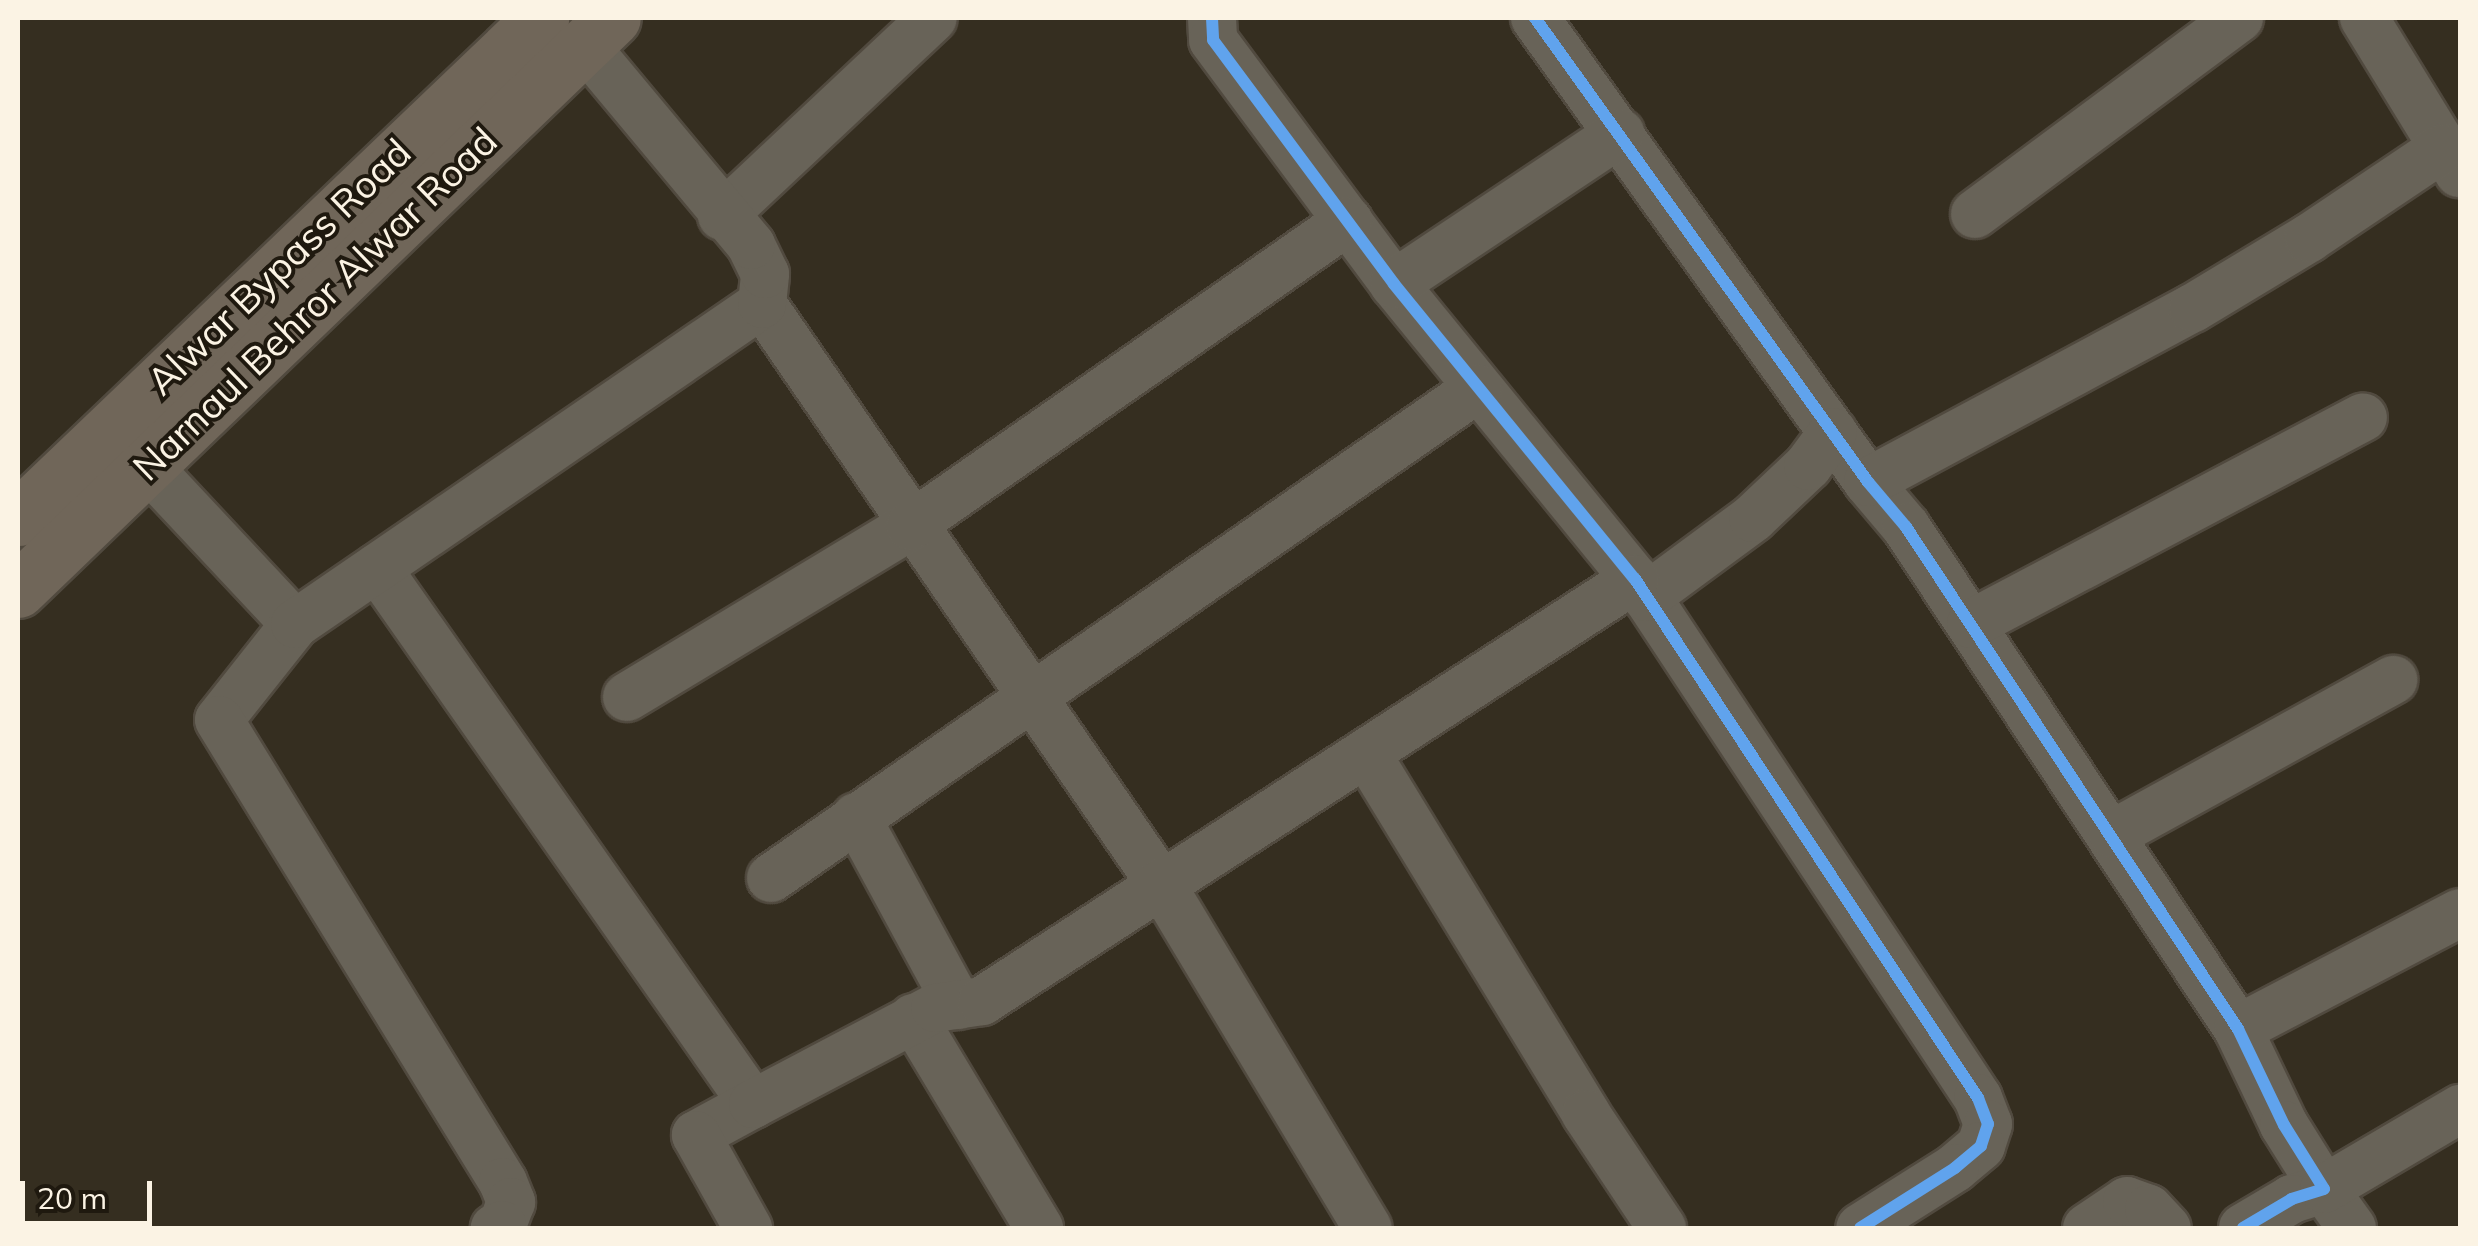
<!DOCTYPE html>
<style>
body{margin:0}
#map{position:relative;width:2478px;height:1246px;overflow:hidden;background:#352e20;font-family:Mulish,sans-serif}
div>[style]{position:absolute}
.roads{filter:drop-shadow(2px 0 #514a3f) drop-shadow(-2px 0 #514a3f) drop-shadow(0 2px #514a3f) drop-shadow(0 -2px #514a3f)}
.minor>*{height:48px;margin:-24px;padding:0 24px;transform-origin:24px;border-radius:24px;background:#686358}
.primary>*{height:55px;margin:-27.5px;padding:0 27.5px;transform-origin:27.5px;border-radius:27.5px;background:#706659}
.cycleway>*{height:12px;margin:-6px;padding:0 6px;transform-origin:6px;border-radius:6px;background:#60a3ed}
span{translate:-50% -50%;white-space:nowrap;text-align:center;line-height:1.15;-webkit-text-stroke:8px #1f190f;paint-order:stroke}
.street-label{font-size:38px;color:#fbf3e4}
.frame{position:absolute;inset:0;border:20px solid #fbf3e4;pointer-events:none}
.scale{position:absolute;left:20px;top:1181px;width:132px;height:45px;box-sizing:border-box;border:5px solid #fbf3e4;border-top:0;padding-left:12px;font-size:30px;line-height:35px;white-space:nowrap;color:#fbf3e4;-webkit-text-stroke:8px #1f190f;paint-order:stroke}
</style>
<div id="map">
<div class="roads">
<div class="minor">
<div style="left:1212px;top:18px;width:22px;rotate:87deg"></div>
<div style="left:1213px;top:40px;width:304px;rotate:53.4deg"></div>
<div style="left:1394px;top:284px;width:381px;rotate:50.8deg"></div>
<div style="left:1635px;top:579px;width:622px;rotate:56.54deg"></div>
<div style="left:1978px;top:1098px;width:28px;rotate:69deg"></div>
<div style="left:1988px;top:1124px;width:23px;rotate:108deg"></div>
<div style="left:1981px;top:1146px;width:34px;rotate:140deg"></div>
<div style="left:1955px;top:1168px;width:112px;rotate:147.7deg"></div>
<div style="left:1535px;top:18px;width:571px;rotate:54.33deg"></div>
<div style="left:1868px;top:482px;width:59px;rotate:49.8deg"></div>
<div style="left:1906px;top:527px;width:602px;rotate:56.52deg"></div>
<div style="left:2238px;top:1029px;width:106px;rotate:64.4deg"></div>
<div style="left:2284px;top:1125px;width:75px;rotate:58deg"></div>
<div style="left:2324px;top:1189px;width:34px;rotate:163deg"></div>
<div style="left:2292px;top:1199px;width:57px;rotate:149.4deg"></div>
<div style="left:2364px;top:18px;width:182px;rotate:58.5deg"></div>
<div style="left:1975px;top:214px;width:329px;rotate:-36.6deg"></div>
<div style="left:722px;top:216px;width:289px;rotate:-43.2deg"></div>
<div style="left:1394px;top:284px;width:272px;rotate:-33.7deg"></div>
<div style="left:762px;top:304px;width:704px;rotate:55.47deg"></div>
<div style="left:1161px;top:884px;width:401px;rotate:59deg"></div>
<div style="left:146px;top:465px;width:218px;rotate:46.9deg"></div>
<div style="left:295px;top:624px;width:122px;rotate:128.4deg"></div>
<div style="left:219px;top:720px;width:542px;rotate:58.42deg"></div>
<div style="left:503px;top:1182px;width:22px;rotate:68deg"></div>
<div style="left:511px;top:1202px;width:25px;rotate:111deg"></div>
<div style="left:502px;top:1225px;width:8px;rotate:157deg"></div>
<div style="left:1868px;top:482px;width:369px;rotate:-28.2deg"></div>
<div style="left:2193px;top:308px;width:135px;rotate:-31.1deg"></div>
<div style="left:2309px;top:238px;width:161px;rotate:-33.9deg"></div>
<div style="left:377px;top:568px;width:655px;rotate:54.95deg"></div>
<div style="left:753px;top:1104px;width:65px;rotate:151.5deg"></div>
<div style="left:696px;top:1135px;width:107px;rotate:60.8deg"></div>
<div style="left:1646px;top:597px;width:133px;rotate:-36.4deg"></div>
<div style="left:1753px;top:518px;width:76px;rotate:-43.4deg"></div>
<div style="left:1808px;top:466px;width:42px;rotate:-53.7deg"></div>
<div style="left:295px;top:624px;width:566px;rotate:-34.42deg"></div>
<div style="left:762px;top:304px;width:30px;rotate:-84deg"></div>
<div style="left:765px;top:274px;width:32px;rotate:-116deg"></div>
<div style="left:751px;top:245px;width:259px;rotate:-129.8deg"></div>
<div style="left:1971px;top:624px;width:443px;rotate:-27.8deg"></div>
<div style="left:627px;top:697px;width:331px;rotate:-31.1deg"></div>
<div style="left:910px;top:526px;width:534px;rotate:-34.85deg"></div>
<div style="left:1366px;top:753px;width:423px;rotate:58.6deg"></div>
<div style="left:1586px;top:1114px;width:137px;rotate:56.3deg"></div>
<div style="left:856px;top:817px;width:214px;rotate:61.5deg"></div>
<div style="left:2113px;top:834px;width:320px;rotate:-28.8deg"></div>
<div style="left:771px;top:878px;width:860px;rotate:-34.72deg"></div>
<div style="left:913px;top:1018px;width:245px;rotate:59deg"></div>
<div style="left:2238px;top:1029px;width:250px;rotate:-27.6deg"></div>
<div style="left:753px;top:1104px;width:206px;rotate:-27.8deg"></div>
<div style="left:935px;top:1008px;width:48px;rotate:-8.5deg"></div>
<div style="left:982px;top:1001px;width:777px;rotate:-32.87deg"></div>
<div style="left:2087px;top:1228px;width:48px;rotate:-34deg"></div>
<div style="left:2127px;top:1201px;width:23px;rotate:20deg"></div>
<div style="left:2149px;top:1209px;width:26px;rotate:47deg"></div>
<div style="left:2352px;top:1228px;width:48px;rotate:-125.7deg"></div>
<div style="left:2324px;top:1189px;width:158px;rotate:-30.5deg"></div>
</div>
<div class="primary">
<div style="left:18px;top:518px;width:724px;rotate:-43.71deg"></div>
<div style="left:18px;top:590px;width:825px;rotate:-43.87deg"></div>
</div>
</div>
<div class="cycleway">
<div style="left:1212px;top:18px;width:22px;rotate:87deg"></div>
<div style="left:1213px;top:40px;width:304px;rotate:53.4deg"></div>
<div style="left:1394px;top:284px;width:381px;rotate:50.8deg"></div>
<div style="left:1635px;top:579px;width:622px;rotate:56.54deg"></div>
<div style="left:1978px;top:1098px;width:28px;rotate:69deg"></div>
<div style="left:1988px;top:1124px;width:23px;rotate:108deg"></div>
<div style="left:1981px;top:1146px;width:34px;rotate:140deg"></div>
<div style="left:1955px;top:1168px;width:112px;rotate:147.7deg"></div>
<div style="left:1535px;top:18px;width:571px;rotate:54.33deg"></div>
<div style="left:1868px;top:482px;width:59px;rotate:49.8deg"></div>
<div style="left:1906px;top:527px;width:602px;rotate:56.52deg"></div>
<div style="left:2238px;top:1029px;width:106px;rotate:64.4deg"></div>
<div style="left:2284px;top:1125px;width:75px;rotate:58deg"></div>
<div style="left:2324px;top:1189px;width:34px;rotate:163deg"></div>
<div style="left:2292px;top:1199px;width:57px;rotate:149.4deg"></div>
</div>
<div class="street-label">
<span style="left:279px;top:267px;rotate:-44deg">Alwar Bypass Road</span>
<span style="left:315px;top:304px;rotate:-44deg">Narnaul Behror Alwar Road</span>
</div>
<div class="frame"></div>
<div class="scale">20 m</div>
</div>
